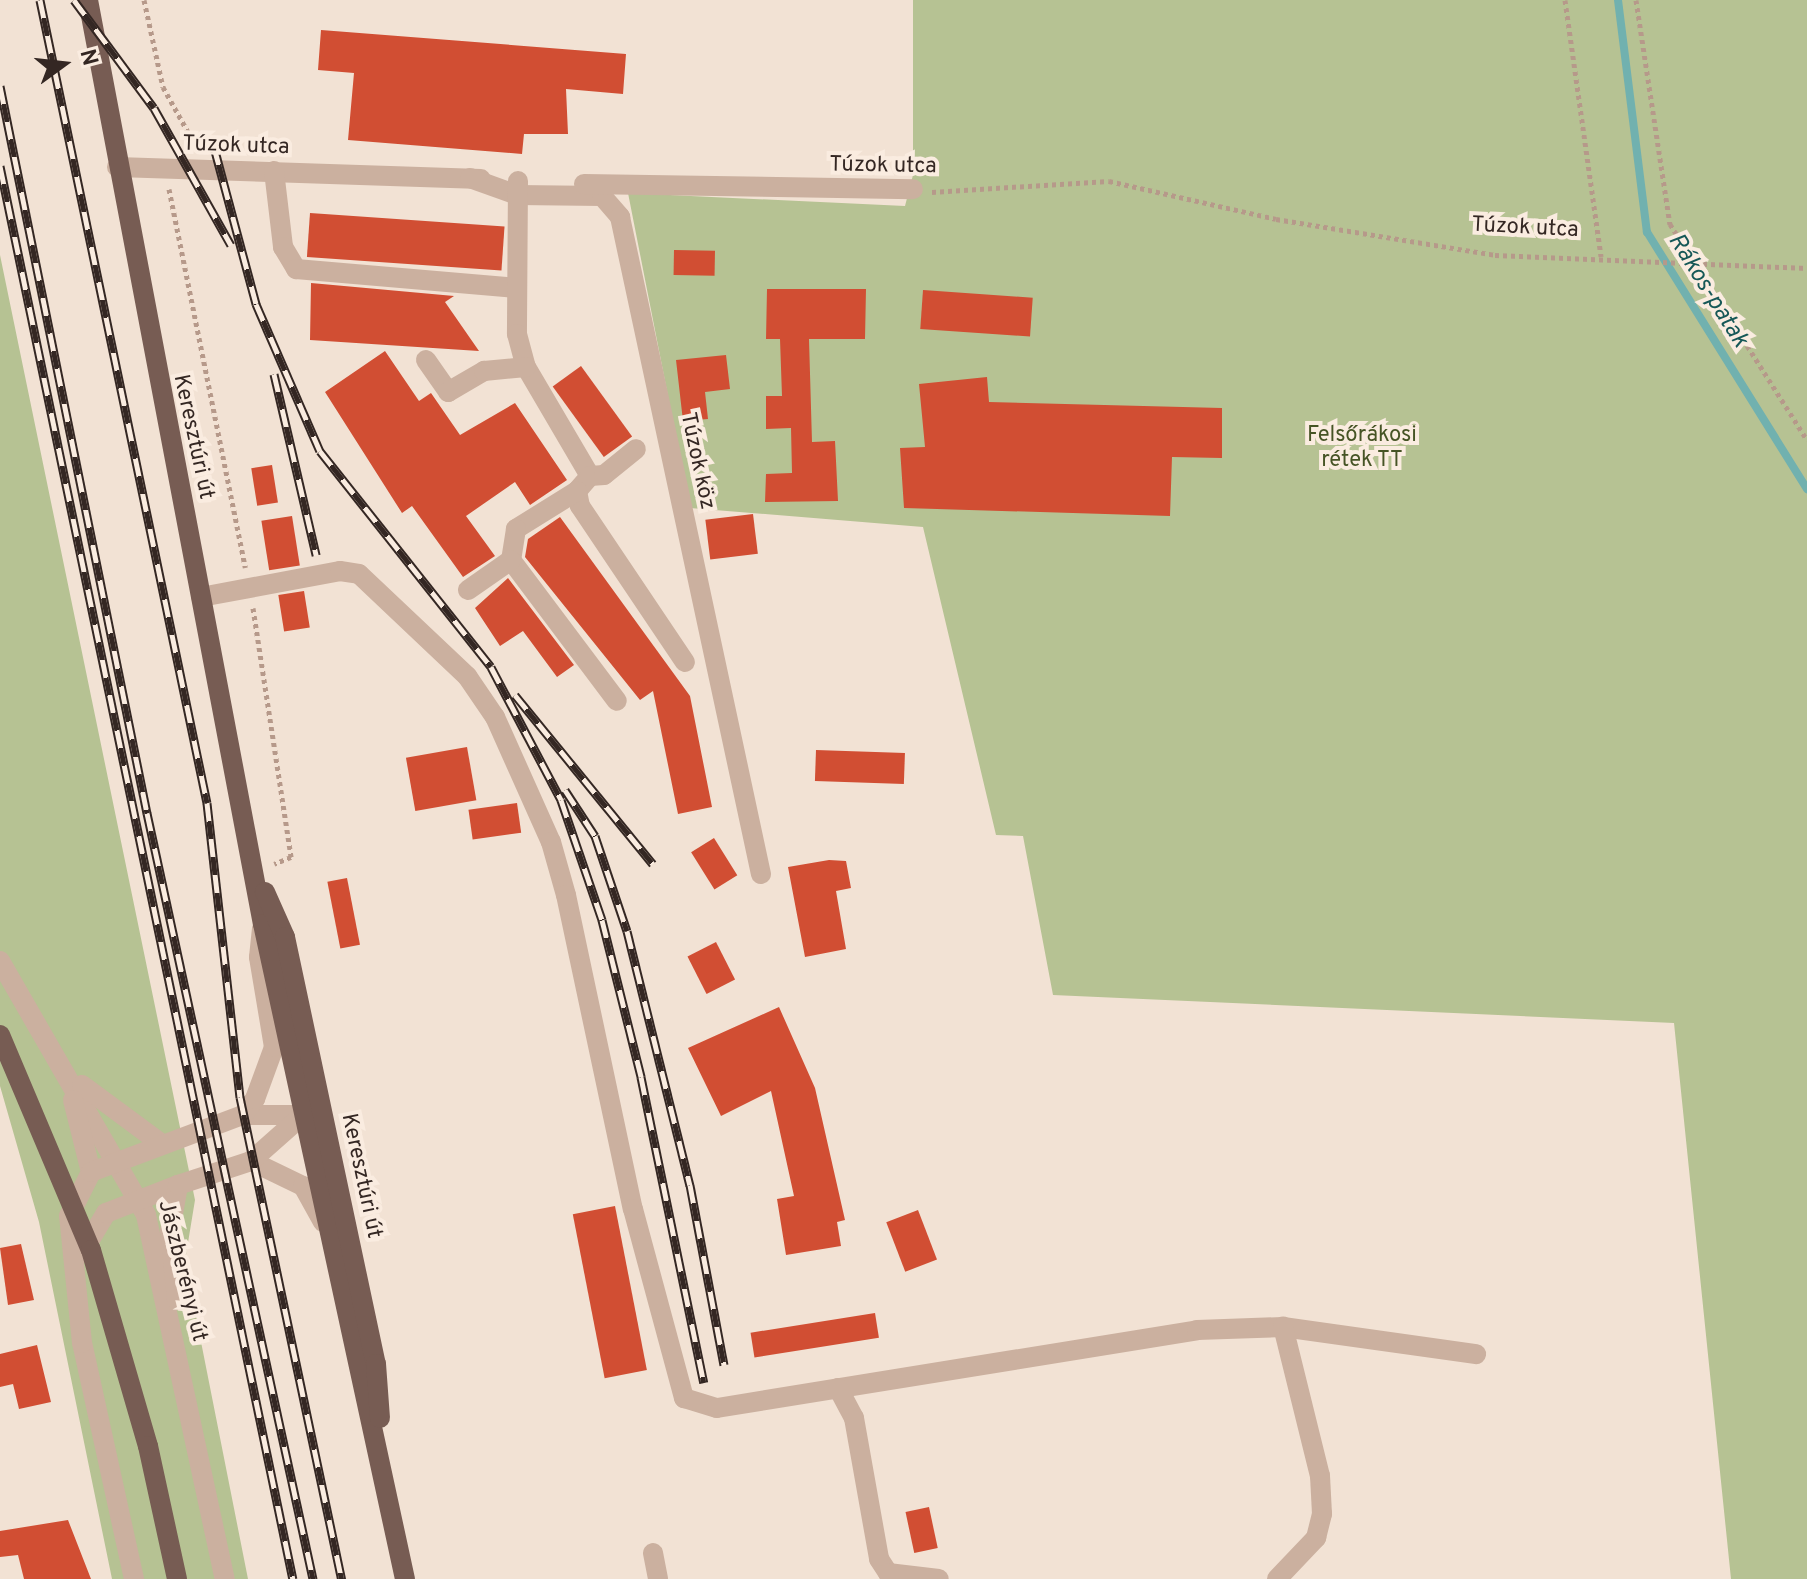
<!DOCTYPE html>
<meta charset="utf-8">
<style>
body{margin:0}
#map{position:relative;width:1807px;height:1579px;overflow:hidden;background:#f2e2d4;font-family:Overpass,sans-serif}
div>[style]{position:absolute}
.green>*{inset:0;background:#b6c293}
.stream>*{height:8px;margin:-4px;padding:0 4px;transform-origin:4px;border-radius:4px;background:#71b1af}
.building>*{inset:0;background:#d14e33;transform-origin:0 0}
.path>*{height:5px;margin-top:-2.5px;transform-origin:0;background:repeating-linear-gradient(90deg,#b6998a 0 4px,transparent 0 8px)}
.minor>*{height:20px;margin:-10px;padding:0 10px;transform-origin:10px;border-radius:10px;background:#cbb09f}
.major>*{height:20px;margin:-10px;padding:0 10px;transform-origin:10px;border-radius:10px;background:#775c53}
.rail>*{height:9px;margin-top:-4.5px;transform-origin:0;background:repeating-linear-gradient(90deg,#faece0 0 18px,#342723 0 36px);box-sizing:border-box;border-block:2px solid #342723}
span{translate:-50% -50%;white-space:nowrap;text-align:center;line-height:1.15;-webkit-text-stroke:8px #faece0;paint-order:stroke}
.street-label{font-size:22px;color:#342723}
.park-label{font-size:22px;color:#465425}
.water-label{font-size:24px;color:#165857;font-style:italic}
.north{position:absolute;left:24px;top:24px;width:80px;height:80px;-webkit-text-stroke:6px #faece0;paint-order:stroke;rotate:75deg;font-size:22px;font-weight:700;line-height:32px;text-align:center;color:#342723}
.north::after{content:'';display:block;margin:auto;width:28px;height:36px;background:#342723;clip-path:polygon(50% 0,100% 100%,50% 72%,0 100%)}
</style>
<div id="map">
<div class="green">
<div style="clip-path:polygon(913px 0,1807px 0,1807px 1579px,1731px 1579px,1674px 1023px,1053px 995px,1023px 836px,996px 835px,923px 527px,690px 508px,628px 193px,905px 206px,913px 175px)"></div>
<div style="clip-path:polygon(0 255px,195px 1200px,185px 1261px,248px 1579px,112px 1579px,39px 1222px,0 1086px)"></div>
</div>
<div class="stream">
<div style="left:1618px;top:0;width:234px;rotate:82.9deg"></div>
<div style="left:1647px;top:232px;width:303px;rotate:58.1deg"></div>
</div>
<div class="building">
<div style="clip-path:polygon(321px 30px,626px 54px,623px 94px,566px 89px,568px 134px,524px 134px,522px 154px,348px 140px,354px 73px,318px 70px)"></div>
<div style="left:310px;top:213px;width:195px;height:44px;rotate:4deg"></div>
<div style="left:674px;top:250px;width:41px;height:25px;rotate:1deg"></div>
<div style="clip-path:polygon(311px 283px,454px 296px,445px 302px,479px 351px,310px 340px)"></div>
<div style="clip-path:polygon(767px 289px,866px 289px,865px 339px,809px 339px,812px 442px,835px 441px,838px 501px,765px 502px,766px 474px,792px 473px,791px 428px,766px 429px,766px 396px,782px 396px,780px 339px,766px 339px)"></div>
<div style="left:923px;top:290px;width:110px;height:39px;rotate:4deg"></div>
<div style="clip-path:polygon(385px 351px,419px 401px,431px 393px,460px 435px,515px 403px,567px 480px,530px 505px,515px 482px,466px 516px,495px 556px,463px 577px,412px 506px,402px 513px,325px 392px)"></div>
<div style="clip-path:polygon(726px 355px,730px 389px,705px 392px,708px 419px,683px 421px,676px 360px)"></div>
<div style="left:581px;top:366px;width:87px;height:35px;rotate:54deg"></div>
<div style="clip-path:polygon(987px 377px,989px 402px,1222px 408px,1222px 458px,1172px 457px,1170px 516px,904px 508px,900px 448px,925px 447px,919px 384px)"></div>
<div style="left:272px;top:465px;width:38px;height:21px;rotate:81deg"></div>
<div style="left:753px;top:514px;width:40px;height:48px;rotate:83deg"></div>
<div style="left:292px;top:516px;width:50px;height:31px;rotate:81deg"></div>
<div style="clip-path:polygon(560px 517px,690px 696px,712px 807px,678px 814px,653px 691px,640px 700px,525px 557px,528px 539px)"></div>
<div style="clip-path:polygon(508px 578px,574px 665px,557px 677px,523px 631px,500px 646px,475px 608px)"></div>
<div style="left:304px;top:591px;width:37px;height:26px;rotate:81deg"></div>
<div style="left:467px;top:747px;width:54px;height:62px;rotate:80deg"></div>
<div style="left:816px;top:750px;width:89px;height:31px;rotate:2deg"></div>
<div style="left:517px;top:803px;width:30px;height:49px;rotate:82deg"></div>
<div style="left:714px;top:838px;width:44px;height:27px;rotate:58deg"></div>
<div style="clip-path:polygon(829px 860px,846px 861px,851px 888px,836px 891px,846px 949px,805px 957px,788px 867px)"></div>
<div style="left:347px;top:878px;width:68px;height:20px;rotate:79deg"></div>
<div style="left:716px;top:942px;width:42px;height:32px;rotate:63deg"></div>
<div style="clip-path:polygon(779px 1007px,815px 1088px,845px 1220px,837px 1222px,841px 1246px,786px 1255px,777px 1199px,794px 1196px,771px 1091px,721px 1116px,688px 1048px)"></div>
<div style="left:615px;top:1206px;width:167px;height:43px;rotate:79deg"></div>
<div style="left:918px;top:1210px;width:53px;height:34px;rotate:69deg"></div>
<div style="clip-path:polygon(21px 1244px,34px 1300px,8px 1305px,0 1248px)"></div>
<div style="left:875px;top:1313px;width:25px;height:126px;rotate:81deg"></div>
<div style="clip-path:polygon(37px 1345px,51px 1402px,19px 1409px,13px 1384px,0 1387px,0 1354px)"></div>
<div style="left:929px;top:1507px;width:42px;height:24px;rotate:78deg"></div>
<div style="clip-path:polygon(68px 1520px,91px 1579px,24px 1579px,18px 1555px,0 1557px,0 1531px)"></div>
</div>
<div class="path">
<div style="left:144px;top:0;width:89px;rotate:77.7deg"></div>
<div style="left:163px;top:87px;width:70px;rotate:60.9deg"></div>
<div style="left:1565px;top:0;width:259px;rotate:82deg"></div>
<div style="left:1636px;top:0;width:227px;rotate:81.4deg"></div>
<div style="left:1670px;top:224px;width:256px;rotate:57.6deg"></div>
<div style="left:169px;top:189px;width:386px;rotate:78.6deg"></div>
<div style="left:932px;top:192px;width:177px;rotate:-3.6deg"></div>
<div style="left:1109px;top:181px;width:171px;rotate:12.8deg"></div>
<div style="left:1276px;top:219px;width:222px;rotate:9.3deg"></div>
<div style="left:1495px;top:255px;width:312px;rotate:2.4deg"></div>
<div style="left:253px;top:608px;width:252px;rotate:81.3deg"></div>
<div style="left:291px;top:857px;width:18px;rotate:158deg"></div>
</div>
<div class="minor">
<div style="left:117px;top:167px;width:364px;rotate:1.9deg"></div>
<div style="left:274px;top:171px;width:77px;rotate:83.2deg"></div>
<div style="left:283px;top:247px;width:26px;rotate:59deg"></div>
<div style="left:296px;top:269px;width:221px;rotate:4.9deg"></div>
<div style="left:470px;top:178px;width:50px;rotate:19.9deg"></div>
<div style="left:517px;top:195px;width:85px;rotate:0.7deg"></div>
<div style="left:602px;top:196px;width:28px;rotate:49deg"></div>
<div style="left:620px;top:217px;width:672px;rotate:77.89deg"></div>
<div style="left:518px;top:181px;width:153px;rotate:90.4deg"></div>
<div style="left:517px;top:334px;width:34px;rotate:75deg"></div>
<div style="left:526px;top:367px;width:126px;rotate:59.6deg"></div>
<div style="left:590px;top:476px;width:20px;rotate:131deg"></div>
<div style="left:577px;top:491px;width:15px;rotate:79deg"></div>
<div style="left:580px;top:506px;width:188px;rotate:56.1deg"></div>
<div style="left:584px;top:184px;width:329px;rotate:0.9deg"></div>
<div style="left:426px;top:360px;width:39px;rotate:55deg"></div>
<div style="left:448px;top:392px;width:42px;rotate:-30.3deg"></div>
<div style="left:484px;top:371px;width:42px;rotate:-5.4deg"></div>
<div style="left:590px;top:476px;width:14px;rotate:-4deg"></div>
<div style="left:604px;top:475px;width:41px;rotate:-39.1deg"></div>
<div style="left:577px;top:491px;width:72px;rotate:148.1deg"></div>
<div style="left:516px;top:529px;width:31px;rotate:99deg"></div>
<div style="left:511px;top:560px;width:176px;rotate:53.1deg"></div>
<div style="left:468px;top:590px;width:52px;rotate:-34.9deg"></div>
<div style="left:201px;top:597px;width:141px;rotate:-10.6deg"></div>
<div style="left:340px;top:571px;width:19px;rotate:9deg"></div>
<div style="left:359px;top:574px;width:149px;rotate:43.4deg"></div>
<div style="left:467px;top:676px;width:50px;rotate:55.7deg"></div>
<div style="left:495px;top:717px;width:137px;rotate:65.9deg"></div>
<div style="left:551px;top:842px;width:55px;rotate:74.2deg"></div>
<div style="left:566px;top:895px;width:321px;rotate:78deg"></div>
<div style="left:633px;top:1209px;width:196px;rotate:74.9deg"></div>
<div style="left:684px;top:1398px;width:34px;rotate:17deg"></div>
<div style="left:717px;top:1408px;width:486px;rotate:-9.2deg"></div>
<div style="left:1197px;top:1330px;width:86px;rotate:-2deg"></div>
<div style="left:1283px;top:1327px;width:195px;rotate:8deg"></div>
<div style="left:0;top:961px;width:293px;rotate:60.1deg"></div>
<div style="left:146px;top:1215px;width:372px;rotate:77.8deg"></div>
<div style="left:82px;top:1085px;width:96px;rotate:36.5deg"></div>
<div style="left:73px;top:1100px;width:74px;rotate:76deg"></div>
<div style="left:243px;top:1115px;width:60px"></div>
<div style="left:251px;top:1161px;width:58px;rotate:25.7deg"></div>
<div style="left:303px;top:1186px;width:41px;rotate:60.9deg"></div>
<div style="left:82px;top:1253px;width:47px;rotate:-59deg"></div>
<div style="left:106px;top:1213px;width:77px;rotate:-21.3deg"></div>
<div style="left:177px;top:1300px;width:69px;rotate:-95.8deg"></div>
<div style="left:170px;top:1231px;width:47px;rotate:-80.1deg"></div>
<div style="left:178px;top:1185px;width:77px;rotate:-18.2deg"></div>
<div style="left:251px;top:1161px;width:69px;rotate:-41.5deg"></div>
<div style="left:303px;top:1115px;width:17px;rotate:-69deg"></div>
<div style="left:838px;top:1388px;width:34px;rotate:62deg"></div>
<div style="left:854px;top:1418px;width:143px;rotate:79.9deg"></div>
<div style="left:879px;top:1559px;width:17px;rotate:57deg"></div>
<div style="left:888px;top:1573px;width:51px;rotate:6.7deg"></div>
<div style="left:653px;top:1553px;width:26px;rotate:79deg"></div>
<div style="left:134px;top:1579px;width:242px;rotate:-102.4deg"></div>
<div style="left:82px;top:1343px;width:128px;rotate:-95.8deg"></div>
<div style="left:69px;top:1216px;width:49px;rotate:-63.4deg"></div>
<div style="left:91px;top:1172px;width:162px;rotate:-20.6deg"></div>
<div style="left:243px;top:1115px;width:20px;rotate:-53deg"></div>
<div style="left:255px;top:1099px;width:55px;rotate:-69.9deg"></div>
<div style="left:274px;top:1047px;width:91px;rotate:-99.5deg"></div>
<div style="left:259px;top:957px;width:29px;rotate:-84deg"></div>
<div style="left:1277px;top:1579px;width:57px;rotate:-46.4deg"></div>
<div style="left:1316px;top:1538px;width:25px;rotate:-76deg"></div>
<div style="left:1322px;top:1514px;width:38px;rotate:-93deg"></div>
<div style="left:1320px;top:1476px;width:154px;rotate:-103.9deg"></div>
</div>
<div class="major">
<div style="left:88px;top:0;width:940px;rotate:79.28deg"></div>
<div style="left:263px;top:924px;width:670px;rotate:77.77deg"></div>
<div style="left:265px;top:892px;width:49px;rotate:66deg"></div>
<div style="left:285px;top:937px;width:437px;rotate:78deg"></div>
<div style="left:376px;top:1364px;width:54px;rotate:85.8deg"></div>
<div style="left:0;top:1035px;width:233px;rotate:67.1deg"></div>
<div style="left:91px;top:1250px;width:204px;rotate:73.8deg"></div>
<div style="left:148px;top:1446px;width:136px;rotate:77.7deg"></div>
</div>
<div class="rail">
<div style="left:40px;top:0;width:820px;rotate:78.25deg"></div>
<div style="left:207px;top:803px;width:296px;rotate:83.6deg"></div>
<div style="left:240px;top:1097px;width:493px;rotate:78.1deg"></div>
<div style="left:74px;top:0;width:134px;rotate:53.5deg"></div>
<div style="left:154px;top:108px;width:157px;rotate:60.7deg"></div>
<div style="left:0;top:86px;width:742px;rotate:78.57deg"></div>
<div style="left:147px;top:813px;width:784px;rotate:77.77deg"></div>
<div style="left:214px;top:147px;width:163px;rotate:75deg"></div>
<div style="left:256px;top:304px;width:160px;rotate:66.5deg"></div>
<div style="left:320px;top:451px;width:275px;rotate:51.6deg"></div>
<div style="left:491px;top:667px;width:150px;rotate:62.2deg"></div>
<div style="left:561px;top:800px;width:127px;rotate:71.1deg"></div>
<div style="left:602px;top:920px;width:162px;rotate:76deg"></div>
<div style="left:641px;top:1077px;width:312px;rotate:78.4deg"></div>
<div style="left:0;top:166px;width:1443px;rotate:78.29deg"></div>
<div style="left:274px;top:374px;width:186px;rotate:76.9deg"></div>
<div style="left:515px;top:695px;width:218px;rotate:50.8deg"></div>
<div style="left:565px;top:790px;width:55px;rotate:56.9deg"></div>
<div style="left:595px;top:836px;width:100px;rotate:71.4deg"></div>
<div style="left:627px;top:931px;width:262px;rotate:76.1deg"></div>
<div style="left:690px;top:1185px;width:183px;rotate:79.3deg"></div>
</div>
<div class="street-label">
<span style="left:236px;top:146px;rotate:2deg">Túzok utca</span>
<span style="left:883px;top:166px;rotate:1deg">Túzok utca</span>
<span style="left:1525px;top:228px;rotate:3deg">Túzok utca</span>
<span style="left:193px;top:437px;rotate:78deg">Keresztúri út</span>
<span style="left:697px;top:461px;rotate:78deg">Túzok köz</span>
<span style="left:361px;top:1176px;rotate:78deg">Keresztúri út</span>
<span style="left:182px;top:1271px;rotate:76deg">Jászberényi út</span>
</div>
<div class="park-label">
<span style="left:1362px;top:448px">Felsőrákosi<br>rétek TT</span>
</div>
<div class="water-label">
<span style="left:1707px;top:291px;rotate:58deg">Rákos-patak</span>
</div>
<div class="north">N</div>
</div>
